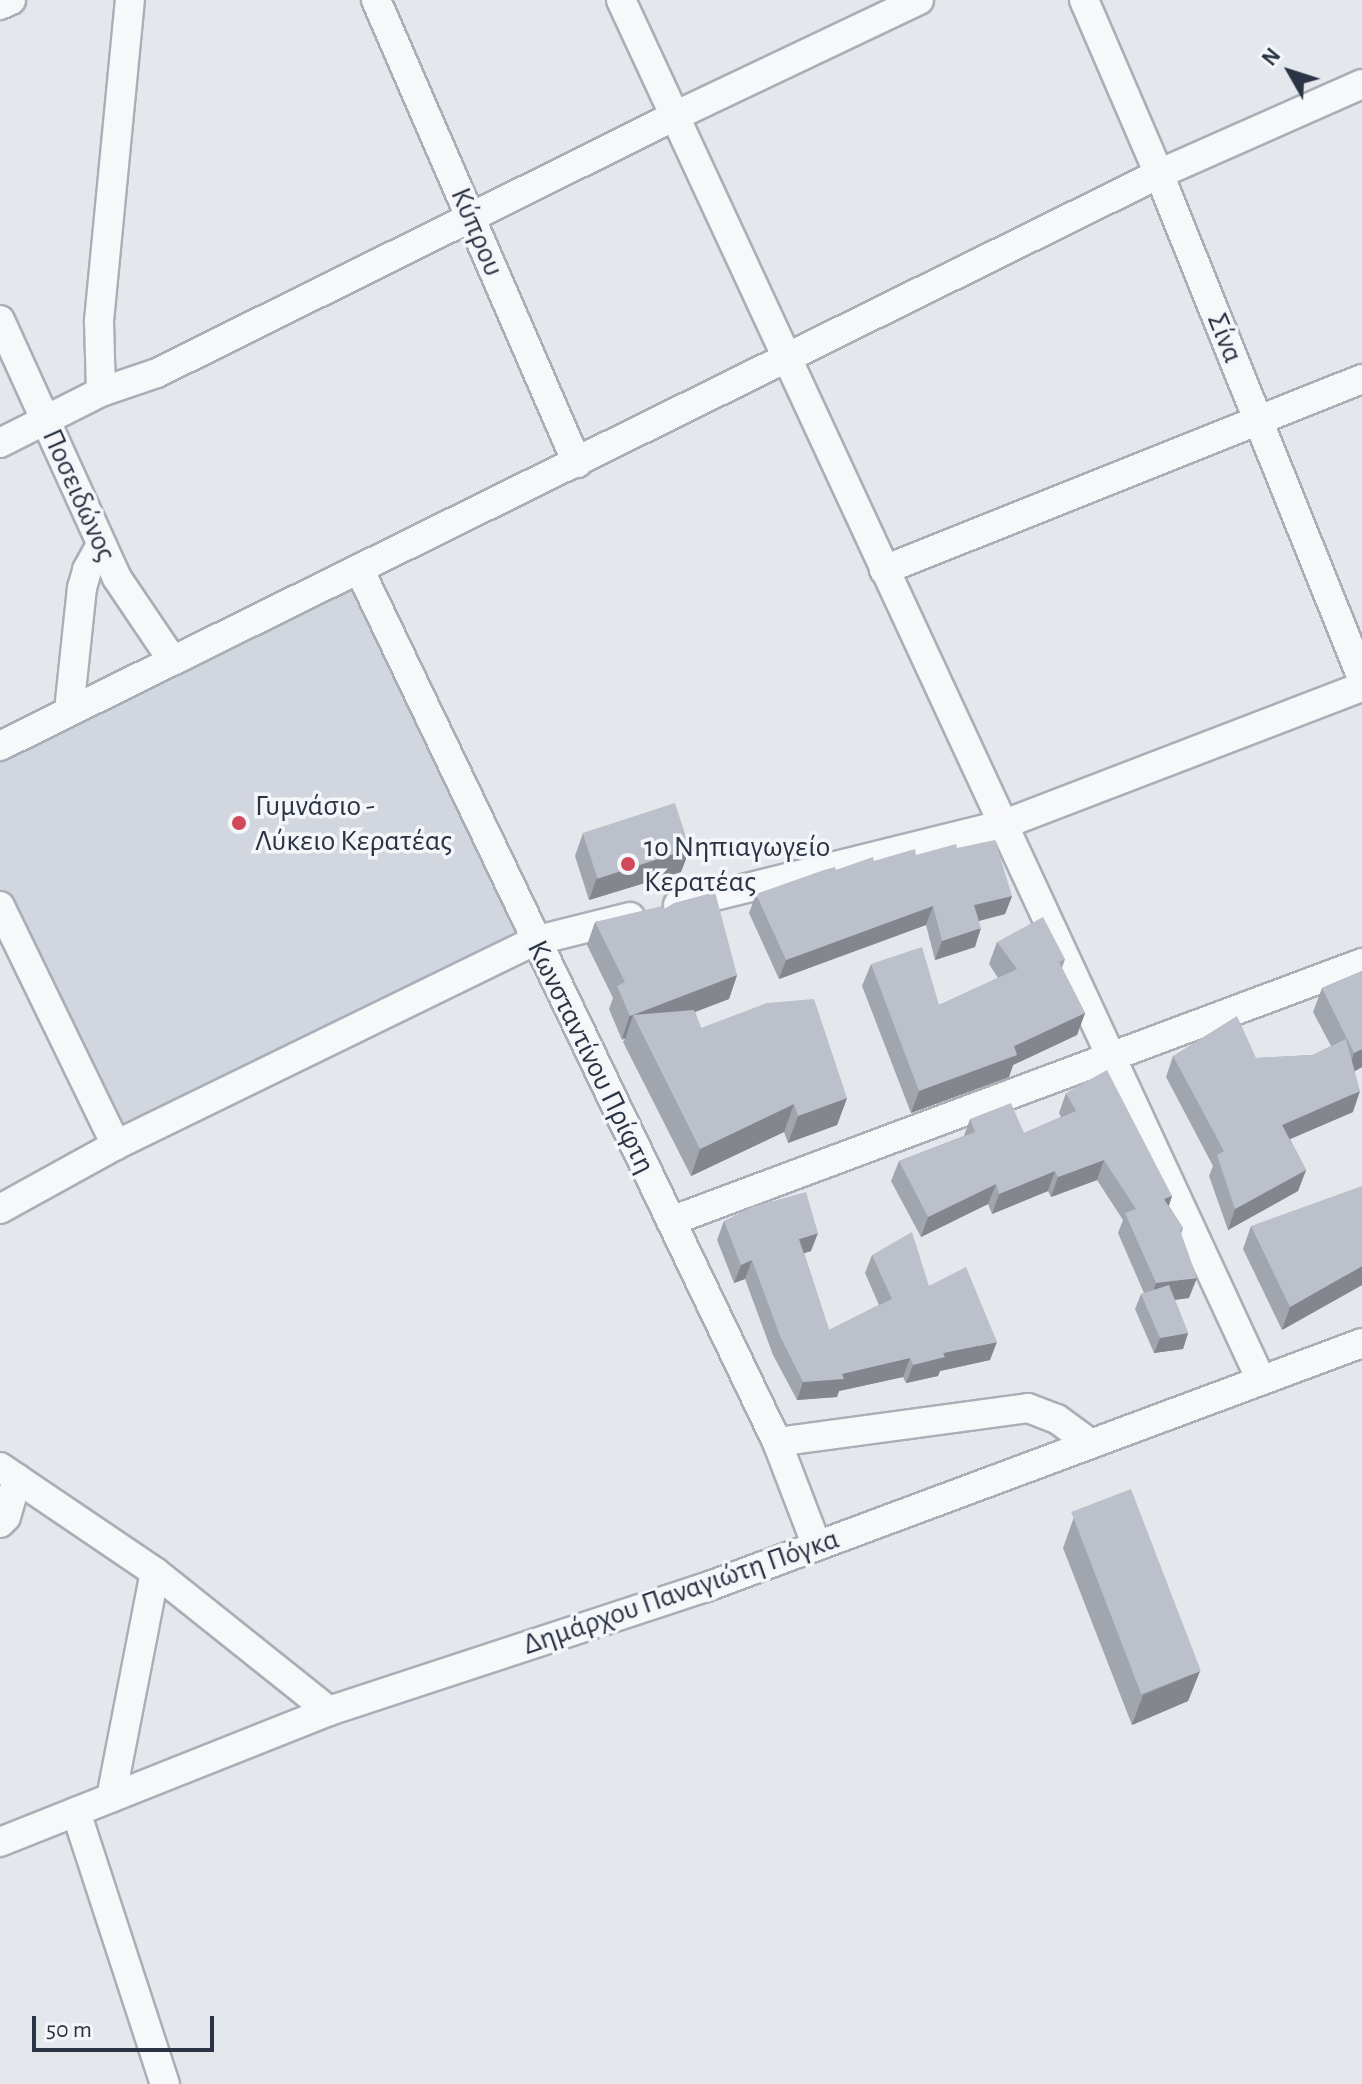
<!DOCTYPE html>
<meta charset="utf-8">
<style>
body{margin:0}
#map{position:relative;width:1362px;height:2084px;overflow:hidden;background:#e4e7ec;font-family:"Alegreya Sans",sans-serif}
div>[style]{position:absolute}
.built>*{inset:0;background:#d2d6de}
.roads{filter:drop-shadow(2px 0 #a9aeb7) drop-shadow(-2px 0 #a9aeb7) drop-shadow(0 2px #a9aeb7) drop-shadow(0 -2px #a9aeb7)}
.minor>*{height:28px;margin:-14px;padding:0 14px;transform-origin:14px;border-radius:14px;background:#f7f8fa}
.wall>*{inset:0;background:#a1a5ae}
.shaded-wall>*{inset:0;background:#83868d;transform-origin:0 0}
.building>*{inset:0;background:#bbc0ca;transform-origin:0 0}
.dots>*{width:22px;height:22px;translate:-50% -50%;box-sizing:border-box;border:4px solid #f4f6f9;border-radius:50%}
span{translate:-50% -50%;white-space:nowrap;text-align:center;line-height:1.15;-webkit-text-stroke:7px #f4f6f9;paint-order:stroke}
.street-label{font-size:30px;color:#2b3445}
.poi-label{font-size:30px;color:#2b3445}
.left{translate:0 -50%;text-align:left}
.north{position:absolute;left:1250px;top:32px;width:80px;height:80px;-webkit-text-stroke:6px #f4f6f9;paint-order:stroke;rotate:309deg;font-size:22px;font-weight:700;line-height:32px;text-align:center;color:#2b3445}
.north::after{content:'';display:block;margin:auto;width:28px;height:36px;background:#2b3445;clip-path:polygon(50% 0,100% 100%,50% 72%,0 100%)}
.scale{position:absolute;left:32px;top:2016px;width:182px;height:36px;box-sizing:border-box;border:4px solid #2b3445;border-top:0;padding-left:10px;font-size:24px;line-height:28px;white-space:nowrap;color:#2b3445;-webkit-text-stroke:6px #f4f6f9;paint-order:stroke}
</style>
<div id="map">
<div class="built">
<div style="clip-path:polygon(354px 569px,533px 932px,116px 1129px,0 896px,0 750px)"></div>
</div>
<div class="roads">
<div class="minor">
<div style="left:376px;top:0;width:505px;rotate:66.53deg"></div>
<div style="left:621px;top:0;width:1521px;rotate:65.12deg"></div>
<div style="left:1084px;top:0;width:189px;rotate:66.7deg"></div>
<div style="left:1159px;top:174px;width:543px;rotate:68.06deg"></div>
<div style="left:0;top:5px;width:12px;rotate:-24deg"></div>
<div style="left:0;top:320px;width:283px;rotate:65.6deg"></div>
<div style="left:117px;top:578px;width:100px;rotate:56deg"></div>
<div style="left:101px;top:392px;width:71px;rotate:-91.6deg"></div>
<div style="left:99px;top:321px;width:322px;rotate:-84.5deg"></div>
<div style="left:0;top:443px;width:113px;rotate:-26.8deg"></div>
<div style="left:101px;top:392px;width:59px;rotate:-18.7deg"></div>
<div style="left:157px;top:373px;width:578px;rotate:-26.39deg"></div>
<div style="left:675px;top:116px;width:270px;rotate:-25.4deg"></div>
<div style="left:884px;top:570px;width:515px;rotate:-21.78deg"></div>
<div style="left:360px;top:571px;width:966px;rotate:64.42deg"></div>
<div style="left:777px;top:1442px;width:111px;rotate:69deg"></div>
<div style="left:69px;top:711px;width:124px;rotate:-84deg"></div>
<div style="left:82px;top:588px;width:19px;rotate:-74deg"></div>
<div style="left:87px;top:570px;width:29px;rotate:-61deg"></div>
<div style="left:0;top:746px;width:1292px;rotate:-26.27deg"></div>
<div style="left:1159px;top:174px;width:222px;rotate:-23.9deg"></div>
<div style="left:678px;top:905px;width:334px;rotate:-13.9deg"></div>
<div style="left:1002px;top:825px;width:386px;rotate:-21deg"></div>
<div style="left:0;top:906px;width:266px;rotate:64.1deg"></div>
<div style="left:0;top:1209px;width:132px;rotate:-28.9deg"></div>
<div style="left:116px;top:1145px;width:465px;rotate:-26deg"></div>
<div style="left:534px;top:941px;width:99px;rotate:-14deg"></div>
<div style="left:671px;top:1221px;width:738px;rotate:-20.47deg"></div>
<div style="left:777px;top:1442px;width:253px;rotate:-7.7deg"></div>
<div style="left:1028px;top:1408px;width:31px;rotate:21deg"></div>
<div style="left:1057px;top:1419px;width:42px;rotate:36.3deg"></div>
<div style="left:0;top:1467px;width:187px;rotate:34.1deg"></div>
<div style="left:155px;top:1572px;width:223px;rotate:38.6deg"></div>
<div style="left:0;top:1523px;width:8px;rotate:-45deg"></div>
<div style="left:6px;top:1517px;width:40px;rotate:-74deg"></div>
<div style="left:111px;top:1798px;width:230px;rotate:-79deg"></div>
<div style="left:76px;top:1812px;width:286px;rotate:71.9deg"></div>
<div style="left:0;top:1842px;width:354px;rotate:-21.7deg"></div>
<div style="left:329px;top:1711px;width:395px;rotate:-18.2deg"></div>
<div style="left:704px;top:1588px;width:702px;rotate:-20.42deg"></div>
</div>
</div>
<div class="wall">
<div style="clip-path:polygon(583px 833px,681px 872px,589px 900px,575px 856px)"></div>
<div style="clip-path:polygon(916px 855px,1012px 896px,1005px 914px,979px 921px,975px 947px,935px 960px,926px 925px,779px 979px,749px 913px,756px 894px,836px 870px,874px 861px)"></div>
<div style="clip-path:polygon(664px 909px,737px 975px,729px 999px,695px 1012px,701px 1028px,847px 1098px,837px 1125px,788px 1143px,784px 1132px,691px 1176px,623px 1042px,625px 1039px,622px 1040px,609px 1009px,613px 998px,587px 945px,595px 922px)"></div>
<div style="clip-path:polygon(997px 942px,1065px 959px,1062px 968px,1085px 1013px,1077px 1035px,1013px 1065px,1009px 1077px,911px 1113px,862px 986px,871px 964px,939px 1005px,998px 978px,989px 964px)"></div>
<div style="clip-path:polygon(1362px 971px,1362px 1067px,1355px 1071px,1353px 1112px,1290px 1139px,1306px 1170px,1298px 1191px,1228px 1230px,1209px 1176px,1213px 1166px,1166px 1077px,1173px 1056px,1256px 1058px,1313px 1055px,1331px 1046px,1313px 1012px,1322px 988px)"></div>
<div style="clip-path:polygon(1066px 1093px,1172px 1196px,1169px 1206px,1183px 1228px,1181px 1234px,1189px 1298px,1175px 1300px,1188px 1333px,1183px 1349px,1154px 1353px,1135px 1309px,1141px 1294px,1144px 1293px,1118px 1233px,1123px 1220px,1097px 1180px,1051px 1197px,1048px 1191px,992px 1214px,988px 1204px,921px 1237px,891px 1181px,899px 1161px,964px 1136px,970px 1119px,1024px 1133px,1061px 1117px,1059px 1113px)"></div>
<div style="clip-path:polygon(724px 1221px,811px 1251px,804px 1253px,829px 1330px,879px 1305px,865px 1273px,872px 1255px,929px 1286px,990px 1360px,940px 1371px,938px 1376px,906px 1383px,903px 1377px,839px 1391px,837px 1397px,797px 1400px,773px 1355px,745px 1279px,734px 1283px,717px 1240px)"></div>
<div style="clip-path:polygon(1251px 1226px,1362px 1285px,1282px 1330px,1243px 1249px)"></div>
<div style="clip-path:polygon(1074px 1517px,1200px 1671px,1188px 1701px,1132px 1725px,1063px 1548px)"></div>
</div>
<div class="shaded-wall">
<div style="clip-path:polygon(690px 849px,681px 872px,589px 900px,597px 877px)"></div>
<div style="clip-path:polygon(1012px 896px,1005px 914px,967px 924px,974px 905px)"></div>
<div style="clip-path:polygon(933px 906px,926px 925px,779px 979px,786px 960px)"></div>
<div style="clip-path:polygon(981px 928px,975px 947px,935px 960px,942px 941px)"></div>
<div style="clip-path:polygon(737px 975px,729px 999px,642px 1032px,633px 1015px)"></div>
<div style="clip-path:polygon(1085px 1013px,1077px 1035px,1013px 1065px,1009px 1077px,911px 1113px,919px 1091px)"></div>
<div style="left:633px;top:1015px;width:25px;height:3px;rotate:108deg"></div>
<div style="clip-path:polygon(1362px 1049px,1362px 1067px,1346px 1076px,1354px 1053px)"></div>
<div style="clip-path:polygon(1360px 1091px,1353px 1112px,1274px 1146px,1282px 1125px)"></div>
<div style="clip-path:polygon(847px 1098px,837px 1125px,788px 1143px,798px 1116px)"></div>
<div style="clip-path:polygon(794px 1104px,784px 1132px,691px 1176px,700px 1149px)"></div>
<div style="clip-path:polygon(1104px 1160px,1097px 1180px,1051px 1197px,1058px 1177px)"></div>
<div style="clip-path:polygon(1306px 1170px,1298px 1191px,1228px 1230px,1235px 1209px)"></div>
<div style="clip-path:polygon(1055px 1171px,1048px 1191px,992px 1214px,999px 1194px)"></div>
<div style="clip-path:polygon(996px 1184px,988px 1204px,921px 1237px,928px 1217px)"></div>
<div style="clip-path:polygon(1172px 1196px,1165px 1216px,1164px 1199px)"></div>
<div style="clip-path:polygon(818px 1233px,811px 1251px,792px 1257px,799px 1239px)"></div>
<div style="clip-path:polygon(752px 1260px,745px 1279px,734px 1283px,741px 1265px)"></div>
<div style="clip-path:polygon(1362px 1266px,1362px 1285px,1282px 1330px,1290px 1307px)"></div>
<div style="clip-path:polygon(1197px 1278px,1189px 1298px,1149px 1303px,1156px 1283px)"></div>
<div style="clip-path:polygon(1188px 1333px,1183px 1349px,1154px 1353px,1160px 1338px)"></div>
<div style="clip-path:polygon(997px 1342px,990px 1360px,940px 1371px,938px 1376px,906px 1383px,913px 1365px,943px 1353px)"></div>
<div style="clip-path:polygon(910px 1358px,903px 1377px,839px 1391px,837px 1397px,797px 1400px,803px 1382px)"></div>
<div style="clip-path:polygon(1200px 1671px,1188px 1701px,1132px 1725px,1143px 1695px)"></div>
</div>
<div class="building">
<div style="left:675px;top:803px;width:48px;height:97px;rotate:72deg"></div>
<div style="clip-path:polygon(995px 840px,1012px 896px,974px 905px,981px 928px,942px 941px,933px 906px,786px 960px,756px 894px,824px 870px,835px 867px,836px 870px,873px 857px,874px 861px,915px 849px,916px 855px,956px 844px,957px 848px)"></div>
<div style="clip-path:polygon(715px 892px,737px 975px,630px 1016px,617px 986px,625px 982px,595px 922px,662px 906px,664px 909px,674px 903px)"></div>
<div style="clip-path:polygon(1043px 917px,1065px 959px,1059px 962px,1085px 1013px,1014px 1046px,1017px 1055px,919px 1091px,871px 964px,922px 947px,939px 1005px,1017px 969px,997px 942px)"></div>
<div style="clip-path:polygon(1362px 971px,1362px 1049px,1354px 1053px,1322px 988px)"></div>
<div style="clip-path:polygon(814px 999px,847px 1098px,798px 1116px,794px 1104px,700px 1149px,633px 1015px,694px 1010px,701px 1028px,767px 1003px)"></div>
<div style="clip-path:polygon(1237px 1016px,1256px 1058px,1313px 1055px,1346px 1039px,1360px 1091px,1282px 1125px,1306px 1170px,1235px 1209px,1217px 1155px,1224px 1151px,1173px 1056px)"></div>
<div style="clip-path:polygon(1107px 1070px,1172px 1196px,1164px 1199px,1183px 1228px,1180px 1230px,1197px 1278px,1156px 1283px,1125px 1213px,1136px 1209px,1104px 1160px,1058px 1177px,1055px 1171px,999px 1194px,996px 1184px,928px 1217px,899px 1161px,975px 1132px,970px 1119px,1011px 1103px,1024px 1133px,1076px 1111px,1066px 1093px)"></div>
<div style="clip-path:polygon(1362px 1186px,1362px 1266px,1290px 1307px,1251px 1226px)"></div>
<div style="clip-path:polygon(806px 1192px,818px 1233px,799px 1239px,829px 1330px,892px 1299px,872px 1255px,912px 1232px,929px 1286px,966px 1267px,997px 1342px,943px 1353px,945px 1357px,913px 1365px,910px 1358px,842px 1374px,844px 1379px,803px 1382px,780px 1336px,752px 1260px,741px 1265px,724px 1221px,752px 1207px)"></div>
<div style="clip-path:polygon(1169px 1285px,1188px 1333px,1160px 1338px,1141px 1294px)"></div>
<div style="left:1131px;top:1489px;width:195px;height:64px;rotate:69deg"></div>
</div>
<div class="dots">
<div style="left:239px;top:823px;background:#d1495b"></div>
<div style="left:628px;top:864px;background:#d1495b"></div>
</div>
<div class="street-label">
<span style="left:477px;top:232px;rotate:67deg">Κύπρου</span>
<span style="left:1225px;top:338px;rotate:68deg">Σίνα</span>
<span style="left:79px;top:495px;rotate:66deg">Ποσειδώνος</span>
<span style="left:591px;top:1057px;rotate:64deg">Κωνσταντίνου Πρίφτη</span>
<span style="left:681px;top:1592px;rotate:-19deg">Δημάρχου Παναγιώτη Πόγκα</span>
</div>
<div class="poi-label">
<span class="left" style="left:255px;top:823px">Γυμνάσιο -<br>Λύκειο Κερατέας</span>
<span class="left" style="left:644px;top:864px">1ο Νηπιαγωγείο<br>Κερατέας</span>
</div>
<div class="north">N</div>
<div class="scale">50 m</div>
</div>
